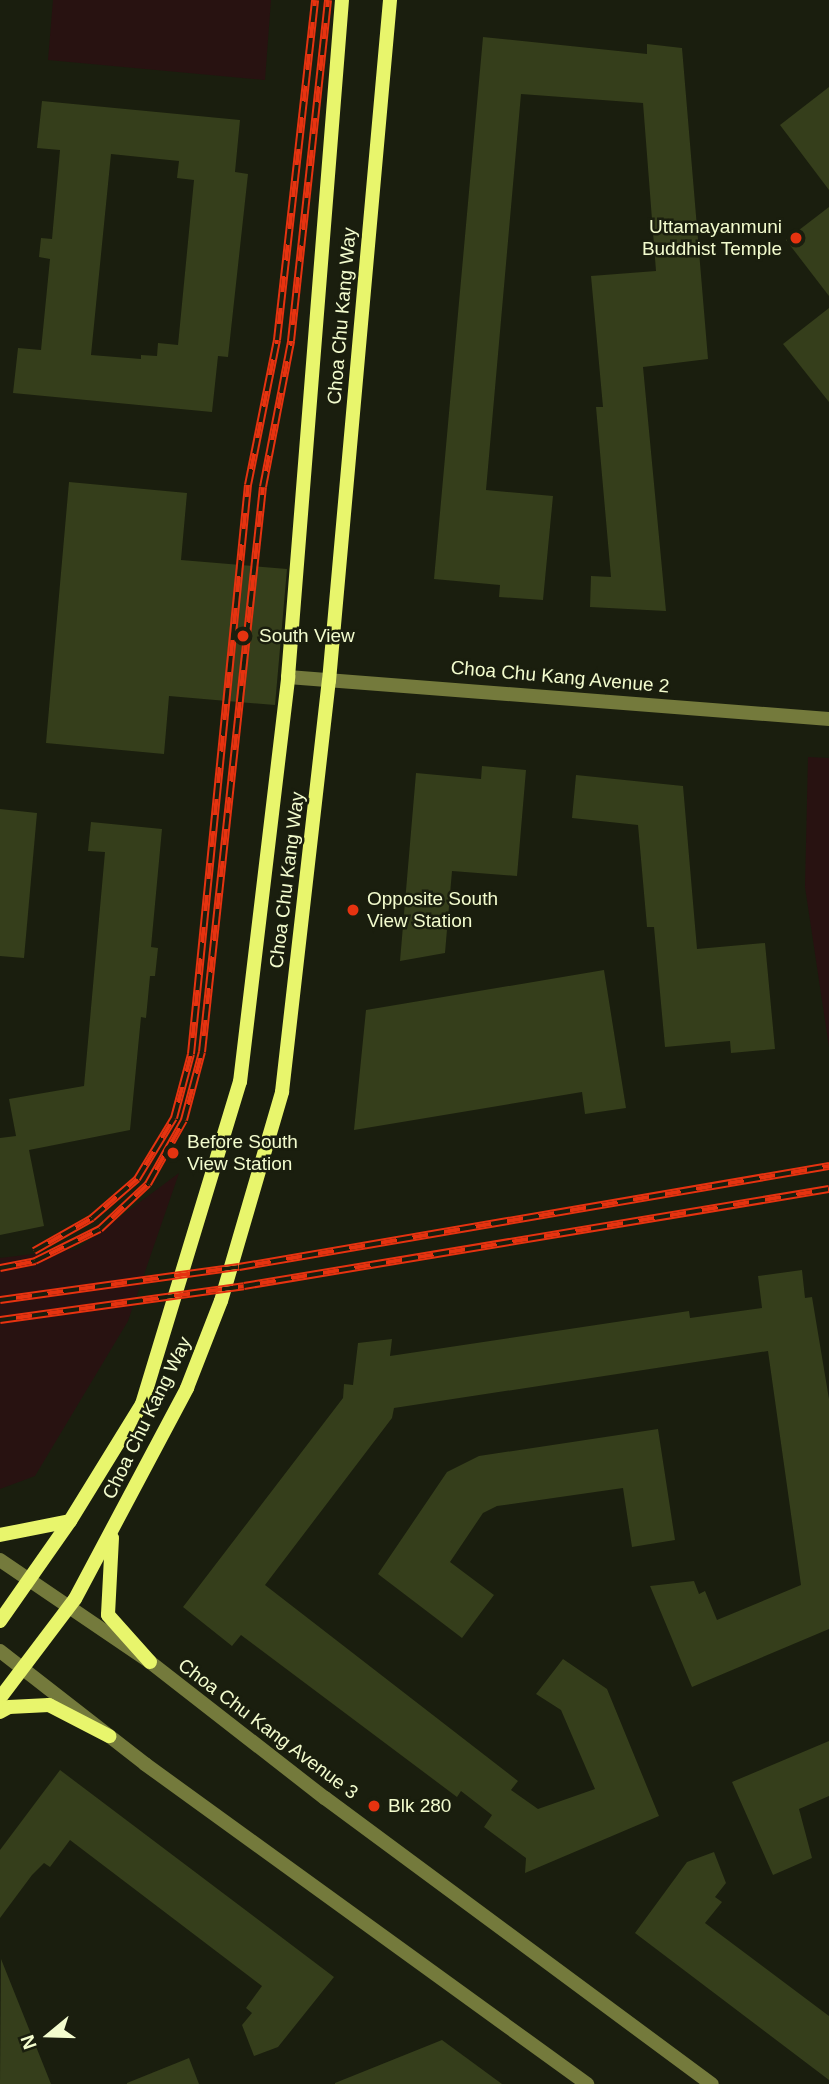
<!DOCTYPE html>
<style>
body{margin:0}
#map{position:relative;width:829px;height:2084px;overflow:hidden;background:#1a1e0e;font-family:Arial,sans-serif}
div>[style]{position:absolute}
.green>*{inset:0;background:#281211}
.building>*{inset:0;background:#353e1b}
.minor>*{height:14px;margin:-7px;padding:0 7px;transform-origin:7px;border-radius:7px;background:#747a3c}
.tertiary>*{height:14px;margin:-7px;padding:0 7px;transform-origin:7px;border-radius:7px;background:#747a3c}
.secondary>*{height:14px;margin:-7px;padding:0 7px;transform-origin:7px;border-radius:7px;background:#e8f56c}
.rail>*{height:8px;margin-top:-4px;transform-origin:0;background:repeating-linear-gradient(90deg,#1a1e0e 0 16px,#e63310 0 32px);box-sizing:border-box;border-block:2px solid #e63310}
.dots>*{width:19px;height:19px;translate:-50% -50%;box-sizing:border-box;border:4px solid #1a1e0e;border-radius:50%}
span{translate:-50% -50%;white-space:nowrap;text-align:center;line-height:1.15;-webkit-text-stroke:5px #1a1e0e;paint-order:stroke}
.poi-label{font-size:19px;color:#f3fcce}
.right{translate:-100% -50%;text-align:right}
.left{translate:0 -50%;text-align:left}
.street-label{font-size:19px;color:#f3fcce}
.north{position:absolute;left:14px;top:2000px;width:70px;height:70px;-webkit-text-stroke:5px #1a1e0e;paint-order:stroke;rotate:251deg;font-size:19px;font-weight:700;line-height:28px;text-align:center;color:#f3fcce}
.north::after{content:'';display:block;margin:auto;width:24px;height:32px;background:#f3fcce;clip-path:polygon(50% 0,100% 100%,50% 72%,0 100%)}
</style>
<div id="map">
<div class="green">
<div style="clip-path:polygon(53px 0,271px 0,265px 80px,48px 60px)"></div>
<div style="clip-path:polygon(808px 757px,829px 758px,829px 1047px,805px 887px)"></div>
<div style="clip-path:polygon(179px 1173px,128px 1321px,35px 1476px,0 1489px,0 1258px,77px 1249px)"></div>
</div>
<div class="building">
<div style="clip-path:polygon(483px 37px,647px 54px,647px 44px,682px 48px,708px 359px,643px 367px,666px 611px,590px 607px,591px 576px,611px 577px,596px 407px,603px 407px,591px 276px,656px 271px,643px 103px,521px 94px,486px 490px,553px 496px,543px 600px,499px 597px,500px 585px,434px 579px)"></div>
<div style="clip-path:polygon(829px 87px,829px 190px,780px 125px)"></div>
<div style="clip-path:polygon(evenodd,42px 101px,240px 120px,235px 172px,248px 174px,228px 357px,218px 356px,212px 412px,13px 393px,18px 348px,41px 350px,50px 259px,39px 257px,41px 238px,52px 239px,60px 150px,37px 148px,42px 101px,111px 154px,179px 161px,177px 178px,194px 180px,178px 345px,158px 343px,157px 356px,141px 355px,141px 359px,91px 355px,111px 154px)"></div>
<div style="clip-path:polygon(829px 207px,829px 296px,786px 240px)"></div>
<div style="clip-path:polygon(829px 308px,829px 402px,783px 344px)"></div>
<div style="clip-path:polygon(69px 482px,187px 493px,181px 560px,287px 569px,275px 705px,169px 696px,164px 754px,46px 743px)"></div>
<div style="clip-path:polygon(482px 766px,526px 770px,517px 876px,452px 871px,445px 953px,400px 961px,416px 773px,481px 779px)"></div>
<div style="clip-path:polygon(576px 775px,683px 786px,697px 949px,765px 943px,775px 1049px,731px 1053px,730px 1041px,665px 1047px,654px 927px,647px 927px,638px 825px,572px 818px)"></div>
<div style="clip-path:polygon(0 809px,37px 813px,24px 958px,0 956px)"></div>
<div style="clip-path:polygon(91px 822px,162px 829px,151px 947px,158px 948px,155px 976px,150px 976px,146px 1018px,141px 1017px,130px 1130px,29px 1150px,44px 1226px,0 1235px,0 1138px,16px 1136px,9px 1099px,84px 1086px,105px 852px,88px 851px)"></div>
<div style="clip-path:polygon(604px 970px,626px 1108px,585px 1114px,582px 1092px,354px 1130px,366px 1010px)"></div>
<div style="clip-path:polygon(802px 1270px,805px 1298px,812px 1297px,829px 1399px,829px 1629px,692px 1687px,650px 1586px,694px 1581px,699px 1594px,705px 1591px,717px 1620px,801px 1585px,768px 1351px,394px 1408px,392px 1418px,265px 1585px,518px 1781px,511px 1790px,538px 1809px,595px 1789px,561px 1710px,536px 1694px,563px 1659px,607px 1689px,659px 1816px,525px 1873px,526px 1858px,484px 1827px,492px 1815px,461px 1791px,457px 1797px,241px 1635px,232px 1646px,183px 1607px,343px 1398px,344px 1384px,353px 1385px,358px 1343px,392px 1339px,390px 1356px,689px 1311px,690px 1318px,762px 1308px,758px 1276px)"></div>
<div style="clip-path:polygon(658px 1429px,675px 1540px,632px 1547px,623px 1488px,497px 1506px,483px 1513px,450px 1562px,494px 1595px,462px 1638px,378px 1574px,447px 1472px,479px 1456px)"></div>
<div style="clip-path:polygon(829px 1741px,829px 1796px,799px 1809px,812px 1858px,773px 1875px,732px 1782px)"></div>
<div style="clip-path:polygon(60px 1770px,334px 1977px,278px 2047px,254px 2056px,242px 2025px,252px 2013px,246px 2008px,262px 1986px,70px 1840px,50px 1867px,44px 1863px,32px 1875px,0 1918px,0 1850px)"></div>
<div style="clip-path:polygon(714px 1852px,726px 1883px,715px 1897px,722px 1902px,705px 1923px,829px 2016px,829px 2080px,635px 1933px,687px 1862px)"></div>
<div style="clip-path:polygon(1px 1959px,51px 2084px,0 2084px)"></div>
<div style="clip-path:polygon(442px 2040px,502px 2084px,335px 2084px,335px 2083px)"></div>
<div style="clip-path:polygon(189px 2058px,199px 2084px,127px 2084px,127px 2083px)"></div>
</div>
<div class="minor">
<div style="left:288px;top:677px;width:543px;rotate:4.44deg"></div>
</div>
<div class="tertiary">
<div style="left:0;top:1560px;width:181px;rotate:34.2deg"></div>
<div style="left:150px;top:1662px;width:222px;rotate:37.9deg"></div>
<div style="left:325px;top:1798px;width:481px;rotate:36.5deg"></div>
<div style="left:0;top:1651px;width:184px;rotate:37.9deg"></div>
<div style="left:145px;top:1764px;width:546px;rotate:35.9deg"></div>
</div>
<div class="secondary">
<div style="left:0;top:1535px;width:71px;rotate:-11.3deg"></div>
<div style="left:112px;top:1538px;width:77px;rotate:93deg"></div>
<div style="left:108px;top:1615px;width:63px;rotate:48.2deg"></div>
<div style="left:0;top:1621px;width:122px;rotate:-55deg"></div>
<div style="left:70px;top:1521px;width:137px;rotate:-58.4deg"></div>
<div style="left:142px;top:1404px;width:337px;rotate:-73.1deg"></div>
<div style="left:240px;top:1082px;width:408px;rotate:-83.2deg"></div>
<div style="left:288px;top:677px;width:679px;rotate:-85.44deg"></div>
<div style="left:0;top:1698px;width:124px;rotate:-52.9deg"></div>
<div style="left:75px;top:1599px;width:239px;rotate:-62deg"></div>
<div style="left:187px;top:1388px;width:93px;rotate:-68.7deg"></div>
<div style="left:221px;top:1301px;width:218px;rotate:-73.7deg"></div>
<div style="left:282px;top:1092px;width:414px;rotate:-83.5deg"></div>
<div style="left:329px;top:681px;width:684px;rotate:-84.88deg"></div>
<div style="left:0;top:1712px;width:10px;rotate:-29deg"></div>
<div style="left:9px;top:1707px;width:40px;rotate:-2.9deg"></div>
<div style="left:49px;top:1705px;width:68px;rotate:27.3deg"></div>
</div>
<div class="rail">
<div style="left:34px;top:1251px;width:67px;rotate:-29.6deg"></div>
<div style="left:92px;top:1218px;width:60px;rotate:-40.9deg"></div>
<div style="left:137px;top:1179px;width:71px;rotate:-58.8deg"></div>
<div style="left:174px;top:1118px;width:66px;rotate:-75.1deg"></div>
<div style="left:191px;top:1054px;width:572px;rotate:-84.28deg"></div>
<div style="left:248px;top:485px;width:148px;rotate:-78.7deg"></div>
<div style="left:277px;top:340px;width:342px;rotate:-83.6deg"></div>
<div style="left:0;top:1268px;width:36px;rotate:-11deg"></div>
<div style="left:35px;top:1261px;width:72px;rotate:-26.2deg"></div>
<div style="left:100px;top:1229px;width:66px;rotate:-43.2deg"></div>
<div style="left:148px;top:1184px;width:73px;rotate:-60.6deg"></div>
<div style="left:184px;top:1120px;width:70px;rotate:-75.2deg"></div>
<div style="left:202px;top:1052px;width:568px;rotate:-83.84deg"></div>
<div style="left:263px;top:487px;width:149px;rotate:-79.1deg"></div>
<div style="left:291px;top:341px;width:343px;rotate:-83.8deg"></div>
<div style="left:0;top:1300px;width:241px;rotate:-7.9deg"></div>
<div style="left:239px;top:1267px;width:599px;rotate:-9.71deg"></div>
<div style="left:0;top:1320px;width:246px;rotate:-7.9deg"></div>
<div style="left:244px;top:1286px;width:593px;rotate:-9.41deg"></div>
</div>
<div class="dots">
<div style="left:796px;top:238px;background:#e63310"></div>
<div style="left:243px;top:636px;background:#e63310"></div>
<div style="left:353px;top:910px;background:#e63310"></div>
<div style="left:173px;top:1153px;background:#e63310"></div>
<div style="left:374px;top:1806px;background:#e63310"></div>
</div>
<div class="poi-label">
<span class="right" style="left:782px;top:238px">Uttamayanmuni<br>Buddhist Temple</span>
<span class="left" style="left:259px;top:636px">South View</span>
<span class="left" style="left:367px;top:910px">Opposite South<br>View Station</span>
<span class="left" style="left:187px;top:1153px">Before South<br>View Station</span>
<span class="left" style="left:388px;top:1806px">Blk 280</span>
</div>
<div class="street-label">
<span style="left:342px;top:316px;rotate:-85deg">Choa Chu Kang Way</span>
<span style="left:560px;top:677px;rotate:5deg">Choa Chu Kang Avenue 2</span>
<span style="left:287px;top:880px;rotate:-83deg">Choa Chu Kang Way</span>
<span style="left:147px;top:1418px;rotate:-64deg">Choa Chu Kang Way</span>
<span style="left:268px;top:1729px;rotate:37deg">Choa Chu Kang Avenue 3</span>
</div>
<div class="north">N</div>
</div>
